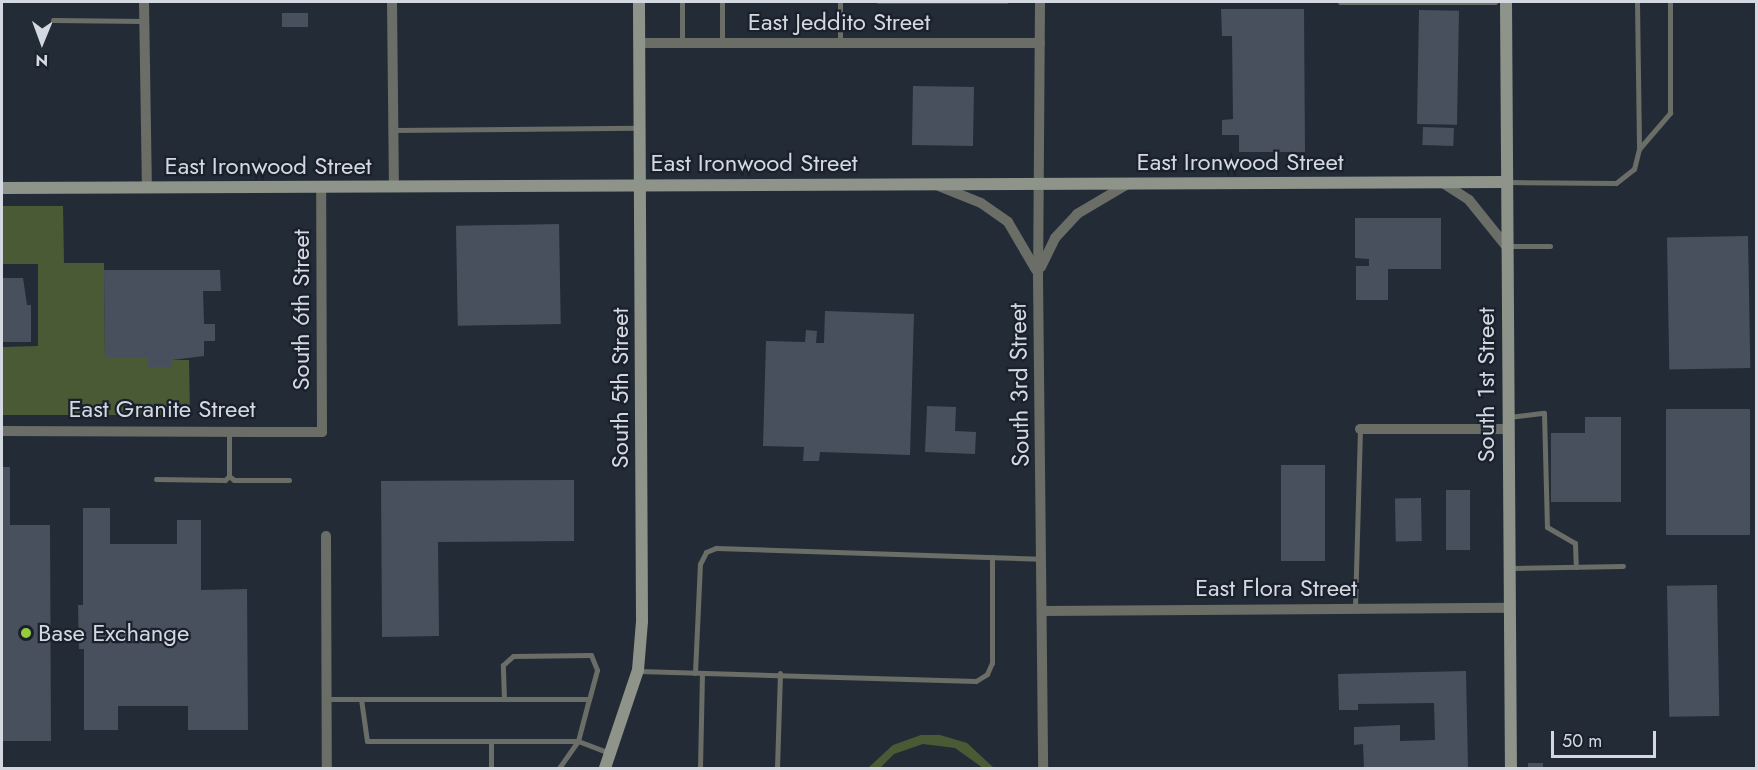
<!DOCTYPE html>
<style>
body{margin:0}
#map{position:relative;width:1758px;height:770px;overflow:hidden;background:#232b37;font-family:Jost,sans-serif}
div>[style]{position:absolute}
.green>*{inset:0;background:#495a34}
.building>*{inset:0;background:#48505d;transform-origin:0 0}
.lane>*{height:5px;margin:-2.5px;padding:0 2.5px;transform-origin:2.5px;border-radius:2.5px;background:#6a6e67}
.street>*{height:10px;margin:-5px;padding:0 5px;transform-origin:5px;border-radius:5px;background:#6a6e67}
.secondary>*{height:12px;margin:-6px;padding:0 6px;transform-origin:6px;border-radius:6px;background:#8e9489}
.dots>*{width:16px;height:16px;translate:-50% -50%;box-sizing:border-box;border:3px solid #1a212c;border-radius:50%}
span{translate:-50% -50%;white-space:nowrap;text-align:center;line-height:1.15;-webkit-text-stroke:4.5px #1a212c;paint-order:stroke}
.street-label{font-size:24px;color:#d4d9e1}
.poi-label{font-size:24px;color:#d4d9e1}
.left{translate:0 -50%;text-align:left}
.frame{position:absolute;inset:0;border:3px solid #d4d9e1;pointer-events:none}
.north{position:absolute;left:12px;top:12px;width:60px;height:60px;-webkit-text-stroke:4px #1a212c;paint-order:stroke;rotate:181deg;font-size:16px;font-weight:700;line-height:24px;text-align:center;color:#d4d9e1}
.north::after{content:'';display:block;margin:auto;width:21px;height:27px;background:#d4d9e1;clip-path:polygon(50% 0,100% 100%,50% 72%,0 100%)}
.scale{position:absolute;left:1551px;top:731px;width:105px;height:27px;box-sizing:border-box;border:3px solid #d4d9e1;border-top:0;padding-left:8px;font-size:18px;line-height:21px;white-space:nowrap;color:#d4d9e1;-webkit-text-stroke:4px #1a212c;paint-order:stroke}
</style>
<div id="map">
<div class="green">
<div style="clip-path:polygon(2px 206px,63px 206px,64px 263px,104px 263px,105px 357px,148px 357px,148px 367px,172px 367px,172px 360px,189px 360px,190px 415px,2px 415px,2px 347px,38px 346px,38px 264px,2px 264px)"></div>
<div style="clip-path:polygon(921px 735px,940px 735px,967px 743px,994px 768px,983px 768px,955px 748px,923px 744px,894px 754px,880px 768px,868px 768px,893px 745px)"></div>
</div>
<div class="building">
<div style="left:877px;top:2px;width:131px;height:2px"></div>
<div style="clip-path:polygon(1221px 9px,1304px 9px,1305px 152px,1239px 152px,1239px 135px,1222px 135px,1222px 120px,1233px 119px,1232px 36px,1222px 36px)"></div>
<div style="left:1419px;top:10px;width:40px;height:114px;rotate:1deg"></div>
<div style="left:282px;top:13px;width:26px;height:14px"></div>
<div style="left:913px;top:86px;width:61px;height:59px;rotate:1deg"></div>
<div style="left:1423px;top:127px;width:31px;height:18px;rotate:2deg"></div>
<div style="clip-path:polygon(1355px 218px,1441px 218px,1441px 269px,1388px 269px,1388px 300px,1356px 300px,1356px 266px,1369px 266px,1369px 259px,1355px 258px)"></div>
<div style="left:559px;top:224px;width:100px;height:103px;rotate:89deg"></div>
<div style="left:1748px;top:236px;width:132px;height:81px;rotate:89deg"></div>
<div style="clip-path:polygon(104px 270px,220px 270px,221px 291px,203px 291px,204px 324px,215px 324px,215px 341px,204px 341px,204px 356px,172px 360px,172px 367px,148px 367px,148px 357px,105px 358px)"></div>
<div style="clip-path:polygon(2px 278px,23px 278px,27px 305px,31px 305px,31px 342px,2px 342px)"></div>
<div style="clip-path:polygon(825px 311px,914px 314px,910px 455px,820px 452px,819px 461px,803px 461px,804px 447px,763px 446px,766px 341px,805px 342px,806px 330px,817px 331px,816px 343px,824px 343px)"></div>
<div style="clip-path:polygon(927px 406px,956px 407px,955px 431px,976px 432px,975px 454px,925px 452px)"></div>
<div style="left:1666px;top:409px;width:84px;height:126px"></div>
<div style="clip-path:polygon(1585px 417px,1621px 417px,1621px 502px,1551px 502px,1551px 433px,1585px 433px)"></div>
<div style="left:1281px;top:465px;width:44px;height:96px"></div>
<div style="clip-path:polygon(2px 467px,10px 467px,10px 525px,50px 525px,51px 741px,2px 741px)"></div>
<div style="clip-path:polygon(574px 480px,574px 541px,438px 542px,439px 636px,382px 637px,381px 481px)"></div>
<div style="left:1446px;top:490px;width:24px;height:60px"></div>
<div style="left:1421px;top:498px;width:43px;height:26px;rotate:89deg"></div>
<div style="clip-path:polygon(83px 508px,110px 508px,110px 544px,177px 544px,177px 520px,201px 520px,201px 590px,247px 589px,248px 730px,188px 730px,188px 706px,118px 706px,118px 730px,84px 730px,84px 649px,79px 649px,78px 605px,83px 605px)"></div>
<div style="left:1717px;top:585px;width:131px;height:50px;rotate:89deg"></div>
<div style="clip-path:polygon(1466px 671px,1468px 768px,1364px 768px,1363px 744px,1354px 745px,1354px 727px,1400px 725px,1400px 741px,1435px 740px,1434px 703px,1358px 704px,1358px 710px,1339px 710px,1338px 674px)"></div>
<div style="left:1528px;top:763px;width:15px;height:5px"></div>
</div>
<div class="lane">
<div style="left:682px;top:2px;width:41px;rotate:90deg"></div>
<div style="left:722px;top:2px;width:41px;rotate:90deg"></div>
<div style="left:840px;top:2px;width:41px;rotate:90deg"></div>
<div style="left:1340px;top:2px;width:155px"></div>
<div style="left:1637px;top:2px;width:147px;rotate:89.2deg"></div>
<div style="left:53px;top:20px;width:91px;rotate:0.6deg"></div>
<div style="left:394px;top:130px;width:244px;rotate:-0.5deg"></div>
<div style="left:1508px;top:182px;width:108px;rotate:0.5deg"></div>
<div style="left:1616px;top:183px;width:23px;rotate:-38deg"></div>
<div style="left:1634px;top:169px;width:21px;rotate:-76deg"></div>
<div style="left:1639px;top:149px;width:48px;rotate:-49.3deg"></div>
<div style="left:1670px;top:113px;width:111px;rotate:-90deg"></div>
<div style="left:1507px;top:246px;width:43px"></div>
<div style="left:1509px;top:417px;width:35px;rotate:-7deg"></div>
<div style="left:1544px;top:413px;width:114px;rotate:88.5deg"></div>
<div style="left:1547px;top:527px;width:32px;rotate:30deg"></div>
<div style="left:1575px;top:543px;width:24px;rotate:88deg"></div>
<div style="left:229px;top:432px;width:44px;rotate:90deg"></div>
<div style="left:229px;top:476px;width:6px;rotate:39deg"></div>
<div style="left:234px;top:480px;width:55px"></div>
<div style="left:156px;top:479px;width:69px;rotate:0.8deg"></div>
<div style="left:225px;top:480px;width:6px;rotate:-45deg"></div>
<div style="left:1511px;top:568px;width:112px;rotate:-1deg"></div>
<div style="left:1355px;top:608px;width:179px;rotate:-88.4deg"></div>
<div style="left:639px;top:671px;width:337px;rotate:1.7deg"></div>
<div style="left:976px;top:681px;width:13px;rotate:-32deg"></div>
<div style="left:987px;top:674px;width:12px;rotate:-66deg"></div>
<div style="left:992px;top:663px;width:106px;rotate:-90deg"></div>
<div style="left:695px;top:673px;width:109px;rotate:-87.4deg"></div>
<div style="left:700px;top:564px;width:13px;rotate:-63deg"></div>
<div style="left:706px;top:552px;width:11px;rotate:-22deg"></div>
<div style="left:716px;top:548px;width:324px;rotate:1.9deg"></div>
<div style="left:327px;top:699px;width:262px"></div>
<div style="left:589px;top:699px;width:43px;rotate:104.7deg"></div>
<div style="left:578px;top:741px;width:34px;rotate:21deg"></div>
<div style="left:361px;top:699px;width:42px;rotate:81.9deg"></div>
<div style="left:367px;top:741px;width:211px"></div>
<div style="left:504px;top:699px;width:34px;rotate:-92deg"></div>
<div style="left:503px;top:665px;width:13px;rotate:-42deg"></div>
<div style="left:513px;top:656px;width:78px;rotate:-0.7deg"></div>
<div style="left:591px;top:655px;width:16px;rotate:68deg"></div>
<div style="left:597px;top:670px;width:30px;rotate:105deg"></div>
<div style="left:491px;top:768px;width:27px;rotate:-90deg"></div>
<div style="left:559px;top:768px;width:33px;rotate:-55deg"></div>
<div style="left:700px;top:768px;width:95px;rotate:-88.8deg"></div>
<div style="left:777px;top:768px;width:95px;rotate:-88.2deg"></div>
</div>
<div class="street">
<div style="left:144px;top:2px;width:185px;rotate:89.1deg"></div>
<div style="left:392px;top:2px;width:185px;rotate:89.4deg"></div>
<div style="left:1040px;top:2px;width:274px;rotate:90.4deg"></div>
<div style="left:1038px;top:276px;width:492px;rotate:89.4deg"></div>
<div style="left:639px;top:43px;width:401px"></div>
<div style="left:1443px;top:183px;width:31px;rotate:33deg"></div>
<div style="left:1469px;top:200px;width:59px;rotate:51.2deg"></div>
<div style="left:939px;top:186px;width:45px;rotate:22deg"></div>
<div style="left:981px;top:203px;width:33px;rotate:35deg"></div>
<div style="left:1008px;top:222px;width:56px;rotate:59.7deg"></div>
<div style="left:1041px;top:267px;width:32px;rotate:-64deg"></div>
<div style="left:1055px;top:238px;width:33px;rotate:-47deg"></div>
<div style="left:1077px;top:214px;width:57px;rotate:-30.6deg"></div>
<div style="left:1360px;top:429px;width:147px"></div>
<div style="left:2px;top:431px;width:320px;rotate:0.2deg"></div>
<div style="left:322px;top:432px;width:245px;rotate:-90.2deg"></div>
<div style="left:326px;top:536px;width:232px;rotate:89.8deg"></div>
<div style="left:1042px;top:611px;width:467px;rotate:-0.4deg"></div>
</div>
<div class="secondary">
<div style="left:1506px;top:2px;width:766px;rotate:89.63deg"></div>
<div style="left:2px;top:188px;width:1504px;rotate:-0.23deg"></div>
<div style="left:605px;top:768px;width:103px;rotate:-71.4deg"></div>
<div style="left:638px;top:670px;width:49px;rotate:-85.3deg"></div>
<div style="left:642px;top:621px;width:619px;rotate:-90.28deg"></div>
</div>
<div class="dots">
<div style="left:26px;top:633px;background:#94cc3c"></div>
</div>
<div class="street-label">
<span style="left:839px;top:22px">East Jeddito Street</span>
<span style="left:1240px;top:162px">East Ironwood Street</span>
<span style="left:754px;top:163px">East Ironwood Street</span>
<span style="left:268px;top:166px">East Ironwood Street</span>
<span style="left:301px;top:310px;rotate:-90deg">South 6th Street</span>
<span style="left:1019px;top:385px;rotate:-91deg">South 3rd Street</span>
<span style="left:1486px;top:385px;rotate:-90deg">South 1st Street</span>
<span style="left:620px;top:388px;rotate:-90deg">South 5th Street</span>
<span style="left:162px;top:409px">East Granite Street</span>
<span style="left:1276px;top:588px">East Flora Street</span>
</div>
<div class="poi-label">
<span class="left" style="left:38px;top:633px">Base Exchange</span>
</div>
<div class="frame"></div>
<div class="north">N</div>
<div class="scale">50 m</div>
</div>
